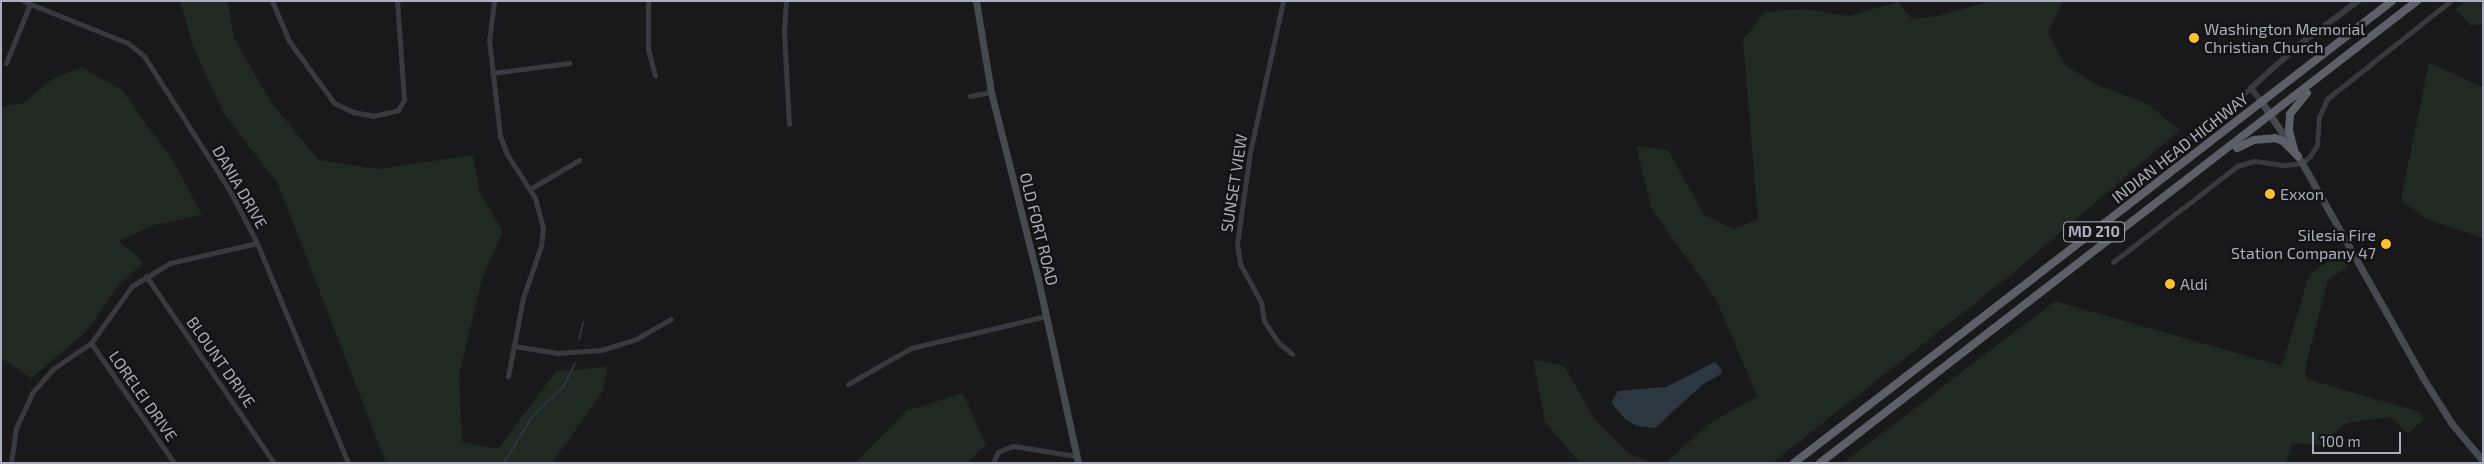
<!DOCTYPE html>
<style>
body{margin:0}
#map{position:relative;width:2484px;height:464px;overflow:hidden;background:#19181b;font-family:"Exo 2",sans-serif}
div>[style]{position:absolute}
.green>*{inset:0;background:#202922}
.water>*{inset:0;background:#2d3740}
.stream>*{height:2px;margin:-1px;padding:0 1px;transform-origin:1px;border-radius:1px;background:#2d3740}
.minor>*{height:5px;margin:-2.5px;padding:0 2.5px;transform-origin:2.5px;border-radius:2.5px;background:#393a40}
.tertiary>*{height:6px;margin:-3px;padding:0 3px;transform-origin:3px;border-radius:3px;background:#393a40}
.secondary>*{height:7px;margin:-3.5px;padding:0 3.5px;transform-origin:3.5px;border-radius:3.5px;background:#474950}
.trunk>*{height:8px;margin:-4px;padding:0 4px;transform-origin:4px;border-radius:4px;background:#5d6068}
.dots>*{width:14px;height:14px;translate:-50% -50%;box-sizing:border-box;border:2px solid #141316;border-radius:50%}
span{translate:-50% -50%;white-space:nowrap;text-align:center;line-height:1.15;-webkit-text-stroke:5px #141316;paint-order:stroke}
.shield-label span{padding:1px 4px;background:#141316;border:1px solid;border-radius:4px;-webkit-text-stroke-width:0}
.shield-label{font-size:15px;color:#aaafbb;font-weight:700}
.poi-label{font-size:16px;color:#aaafbb}
.left{translate:0 -50%;text-align:left}
.right{translate:-100% -50%;text-align:right}
.street-label{font-size:16px;color:#aaafbb}
.frame{position:absolute;inset:0;border:2px solid #aaafbb;pointer-events:none}
.scale{position:absolute;left:2312px;top:432px;width:89px;height:22px;box-sizing:border-box;border:2px solid #aaafbb;border-top:0;padding-left:6px;font-size:15px;line-height:18px;white-space:nowrap;color:#aaafbb;-webkit-text-stroke:4px #141316;paint-order:stroke}
</style>
<div id="map">
<div class="green">
<div style="clip-path:polygon(180px 1px,228px 1px,234px 38px,272px 104px,319px 160px,377px 169px,473px 155px,480px 194px,503px 231px,483px 276px,459px 374px,462px 442px,498px 449px,556px 371px,608px 367px,603px 391px,552px 463px,386px 463px,278px 184px,223px 112px,194px 49px)"></div>
<div style="clip-path:polygon(1992px 1px,2063px 1px,2048px 33px,2065px 65px,2095px 84px,2146px 103px,2180px 130px,2013px 273px,1772px 463px,1665px 463px,1709px 424px,1757px 396px,1716px 299px,1652px 210px,1636px 146px,1668px 150px,1704px 215px,1734px 229px,1758px 219px,1743px 40px,1765px 12px,1806px 9px,1848px 16px,1898px 2px,1912px 19px,1937px 16px)"></div>
<div style="clip-path:polygon(2466px 1px,2483px 1px,2483px 24px,2471px 26px,2456px 9px)"></div>
<div style="clip-path:polygon(2429px 62px,2483px 88px,2483px 238px,2424px 218px,2401px 199px)"></div>
<div style="clip-path:polygon(81px 67px,122px 90px,174px 162px,202px 215px,154px 225px,119px 241px,144px 262px,118px 286px,85px 333px,31px 378px,1px 358px,1px 107px,23px 103px,53px 79px)"></div>
<div style="clip-path:polygon(2340px 253px,2348px 266px,2328px 280px,2305px 369px,2307px 379px,2420px 412px,2424px 419px,2408px 433px,2389px 417px,2347px 423px,2321px 445px,2292px 443px,2286px 463px,1843px 463px,2055px 301px,2282px 366px,2309px 275px)"></div>
<div style="clip-path:polygon(1533px 359px,1564px 366px,1595px 420px,1627px 452px,1652px 463px,1580px 463px,1545px 422px)"></div>
<div style="clip-path:polygon(963px 393px,986px 445px,967px 463px,855px 463px,906px 411px)"></div>
</div>
<div class="water">
<div style="clip-path:polygon(1715px 362px,1722px 370px,1721px 374px,1702px 385px,1655px 428px,1637px 426px,1625px 419px,1613px 405px,1612px 401px,1618px 391px,1666px 387px)"></div>
</div>
<div class="stream">
<div style="left:579px;top:340px;width:18px;rotate:-77deg"></div>
<div style="left:504px;top:463px;width:52px;rotate:-59deg"></div>
<div style="left:531px;top:418px;width:46px;rotate:-44.1deg"></div>
<div style="left:564px;top:386px;width:25px;rotate:-64deg"></div>
</div>
<div class="minor">
<div style="left:23px;top:1px;width:113px;rotate:21.8deg"></div>
<div style="left:128px;top:43px;width:21px;rotate:39deg"></div>
<div style="left:144px;top:56px;width:160px;rotate:57.5deg"></div>
<div style="left:230px;top:191px;width:59px;rotate:62.6deg"></div>
<div style="left:257px;top:243px;width:238px;rotate:67.5deg"></div>
<div style="left:272px;top:1px;width:43px;rotate:67deg"></div>
<div style="left:289px;top:41px;width:77px;rotate:54deg"></div>
<div style="left:334px;top:103px;width:21px;rotate:25deg"></div>
<div style="left:353px;top:112px;width:20px;rotate:11deg"></div>
<div style="left:373px;top:116px;width:26px;rotate:-13deg"></div>
<div style="left:398px;top:110px;width:12px;rotate:-59deg"></div>
<div style="left:404px;top:100px;width:99px;rotate:-94deg"></div>
<div style="left:494px;top:1px;width:38px;rotate:97deg"></div>
<div style="left:489px;top:39px;width:98px;rotate:83.5deg"></div>
<div style="left:500px;top:136px;width:19px;rotate:69deg"></div>
<div style="left:507px;top:154px;width:52px;rotate:57.5deg"></div>
<div style="left:535px;top:198px;width:31px;rotate:75deg"></div>
<div style="left:543px;top:228px;width:18px;rotate:96deg"></div>
<div style="left:541px;top:246px;width:55px;rotate:109.1deg"></div>
<div style="left:523px;top:298px;width:80px;rotate:100.8deg"></div>
<div style="left:648px;top:1px;width:48px;rotate:90deg"></div>
<div style="left:648px;top:49px;width:27px;rotate:75deg"></div>
<div style="left:786px;top:1px;width:31px;rotate:94deg"></div>
<div style="left:784px;top:32px;width:92px;rotate:86.9deg"></div>
<div style="left:1283px;top:1px;width:155px;rotate:102.3deg"></div>
<div style="left:1250px;top:152px;width:93px;rotate:98deg"></div>
<div style="left:1237px;top:244px;width:20px;rotate:81deg"></div>
<div style="left:1240px;top:264px;width:43px;rotate:61.1deg"></div>
<div style="left:1261px;top:302px;width:19px;rotate:81deg"></div>
<div style="left:1264px;top:321px;width:27px;rotate:56deg"></div>
<div style="left:1279px;top:343px;width:17px;rotate:40deg"></div>
<div style="left:6px;top:63px;width:64px;rotate:-67.9deg"></div>
<div style="left:492px;top:73px;width:78px;rotate:-7.4deg"></div>
<div style="left:970px;top:96px;width:21px;rotate:-11deg"></div>
<div style="left:2186px;top:140px;width:83px;rotate:-38.7deg"></div>
<div style="left:530px;top:189px;width:57px;rotate:-30.6deg"></div>
<div style="left:2113px;top:262px;width:157px;rotate:-37.7deg"></div>
<div style="left:2237px;top:166px;width:19px;rotate:-16deg"></div>
<div style="left:2255px;top:161px;width:30px;rotate:8deg"></div>
<div style="left:2285px;top:165px;width:17px;rotate:-7deg"></div>
<div style="left:2302px;top:163px;width:11px;rotate:-41deg"></div>
<div style="left:2310px;top:156px;width:13px;rotate:-58deg"></div>
<div style="left:2317px;top:145px;width:28px;rotate:-86deg"></div>
<div style="left:2319px;top:117px;width:20px;rotate:-66deg"></div>
<div style="left:2327px;top:99px;width:157px;rotate:-38.5deg"></div>
<div style="left:146px;top:276px;width:227px;rotate:55.6deg"></div>
<div style="left:91px;top:343px;width:146px;rotate:55.3deg"></div>
<div style="left:514px;top:346px;width:44px;rotate:9.2deg"></div>
<div style="left:557px;top:353px;width:44px;rotate:-3.9deg"></div>
<div style="left:601px;top:350px;width:37px;rotate:-17deg"></div>
<div style="left:636px;top:339px;width:40px;rotate:-29.7deg"></div>
<div style="left:848px;top:384px;width:73px;rotate:-29.7deg"></div>
<div style="left:911px;top:348px;width:139px;rotate:-13.3deg"></div>
<div style="left:11px;top:463px;width:35px;rotate:-82deg"></div>
<div style="left:16px;top:428px;width:38px;rotate:-65deg"></div>
<div style="left:32px;top:393px;width:32px;rotate:-49deg"></div>
<div style="left:53px;top:369px;width:46px;rotate:-34.4deg"></div>
<div style="left:91px;top:343px;width:70px;rotate:-54.3deg"></div>
<div style="left:132px;top:286px;width:44px;rotate:-31.2deg"></div>
<div style="left:170px;top:263px;width:89px;rotate:-12.9deg"></div>
<div style="left:993px;top:463px;width:12px;rotate:-66deg"></div>
<div style="left:998px;top:452px;width:16px;rotate:-22deg"></div>
<div style="left:1013px;top:446px;width:64px;rotate:9deg"></div>
</div>
<div class="tertiary">
<div style="left:2261px;top:101px;width:16px;rotate:-128deg"></div>
<div style="left:2251px;top:88px;width:64px;rotate:-41.9deg"></div>
<div style="left:2299px;top:45px;width:74px;rotate:-36.7deg"></div>
</div>
<div class="secondary">
<div style="left:976px;top:1px;width:92px;rotate:80.6deg"></div>
<div style="left:991px;top:92px;width:193px;rotate:75.9deg"></div>
<div style="left:1038px;top:279px;width:188px;rotate:77.7deg"></div>
<div style="left:2261px;top:101px;width:74px;rotate:56.5deg"></div>
<div style="left:2302px;top:163px;width:247px;rotate:60.6deg"></div>
<div style="left:2423px;top:378px;width:54px;rotate:57.8deg"></div>
<div style="left:2452px;top:424px;width:48px;rotate:50deg"></div>
</div>
<div class="trunk">
<div style="left:2237px;top:148px;width:19px;rotate:-25deg"></div>
<div style="left:2254px;top:140px;width:21px;rotate:-5deg"></div>
<div style="left:2275px;top:138px;width:9px;rotate:21deg"></div>
<div style="left:2283px;top:141px;width:21px;rotate:45deg"></div>
<div style="left:2294px;top:150px;width:21px;rotate:-104deg"></div>
<div style="left:2289px;top:130px;width:16px;rotate:-86deg"></div>
<div style="left:2290px;top:114px;width:27px;rotate:-51deg"></div>
<div style="left:1794px;top:463px;width:756px;rotate:-37.69deg"></div>
<div style="left:1820px;top:463px;width:755px;rotate:-37.74deg"></div>
</div>
<div class="dots">
<div style="left:2194px;top:38px;background:#fcc230"></div>
<div style="left:2270px;top:194px;background:#fcc230"></div>
<div style="left:2386px;top:244px;background:#fcc230"></div>
<div style="left:2170px;top:284px;background:#fcc230"></div>
</div>
<div class="shield-label">
<span style="left:2094px;top:232px">MD 210</span>
</div>
<div class="poi-label">
<span class="left" style="left:2204px;top:38px">Washington Memorial<br>Christian Church</span>
<span class="left" style="left:2280px;top:194px">Exxon</span>
<span class="right" style="left:2376px;top:244px">Silesia Fire<br>Station Company 47</span>
<span class="left" style="left:2180px;top:284px">Aldi</span>
</div>
<div class="street-label">
<span style="left:2180px;top:148px;rotate:-38deg">INDIAN HEAD HIGHWAY</span>
<span style="left:1234px;top:183px;rotate:-81deg">SUNSET VIEW</span>
<span style="left:240px;top:187px;rotate:60deg">DANIA DRIVE</span>
<span style="left:1039px;top:229px;rotate:76deg">OLD FORT ROAD</span>
<span style="left:221px;top:362px;rotate:55deg">BLOUNT DRIVE</span>
<span style="left:143px;top:396px;rotate:55deg">LORELEI DRIVE</span>
</div>
<div class="frame"></div>
<div class="scale">100 m</div>
</div>
